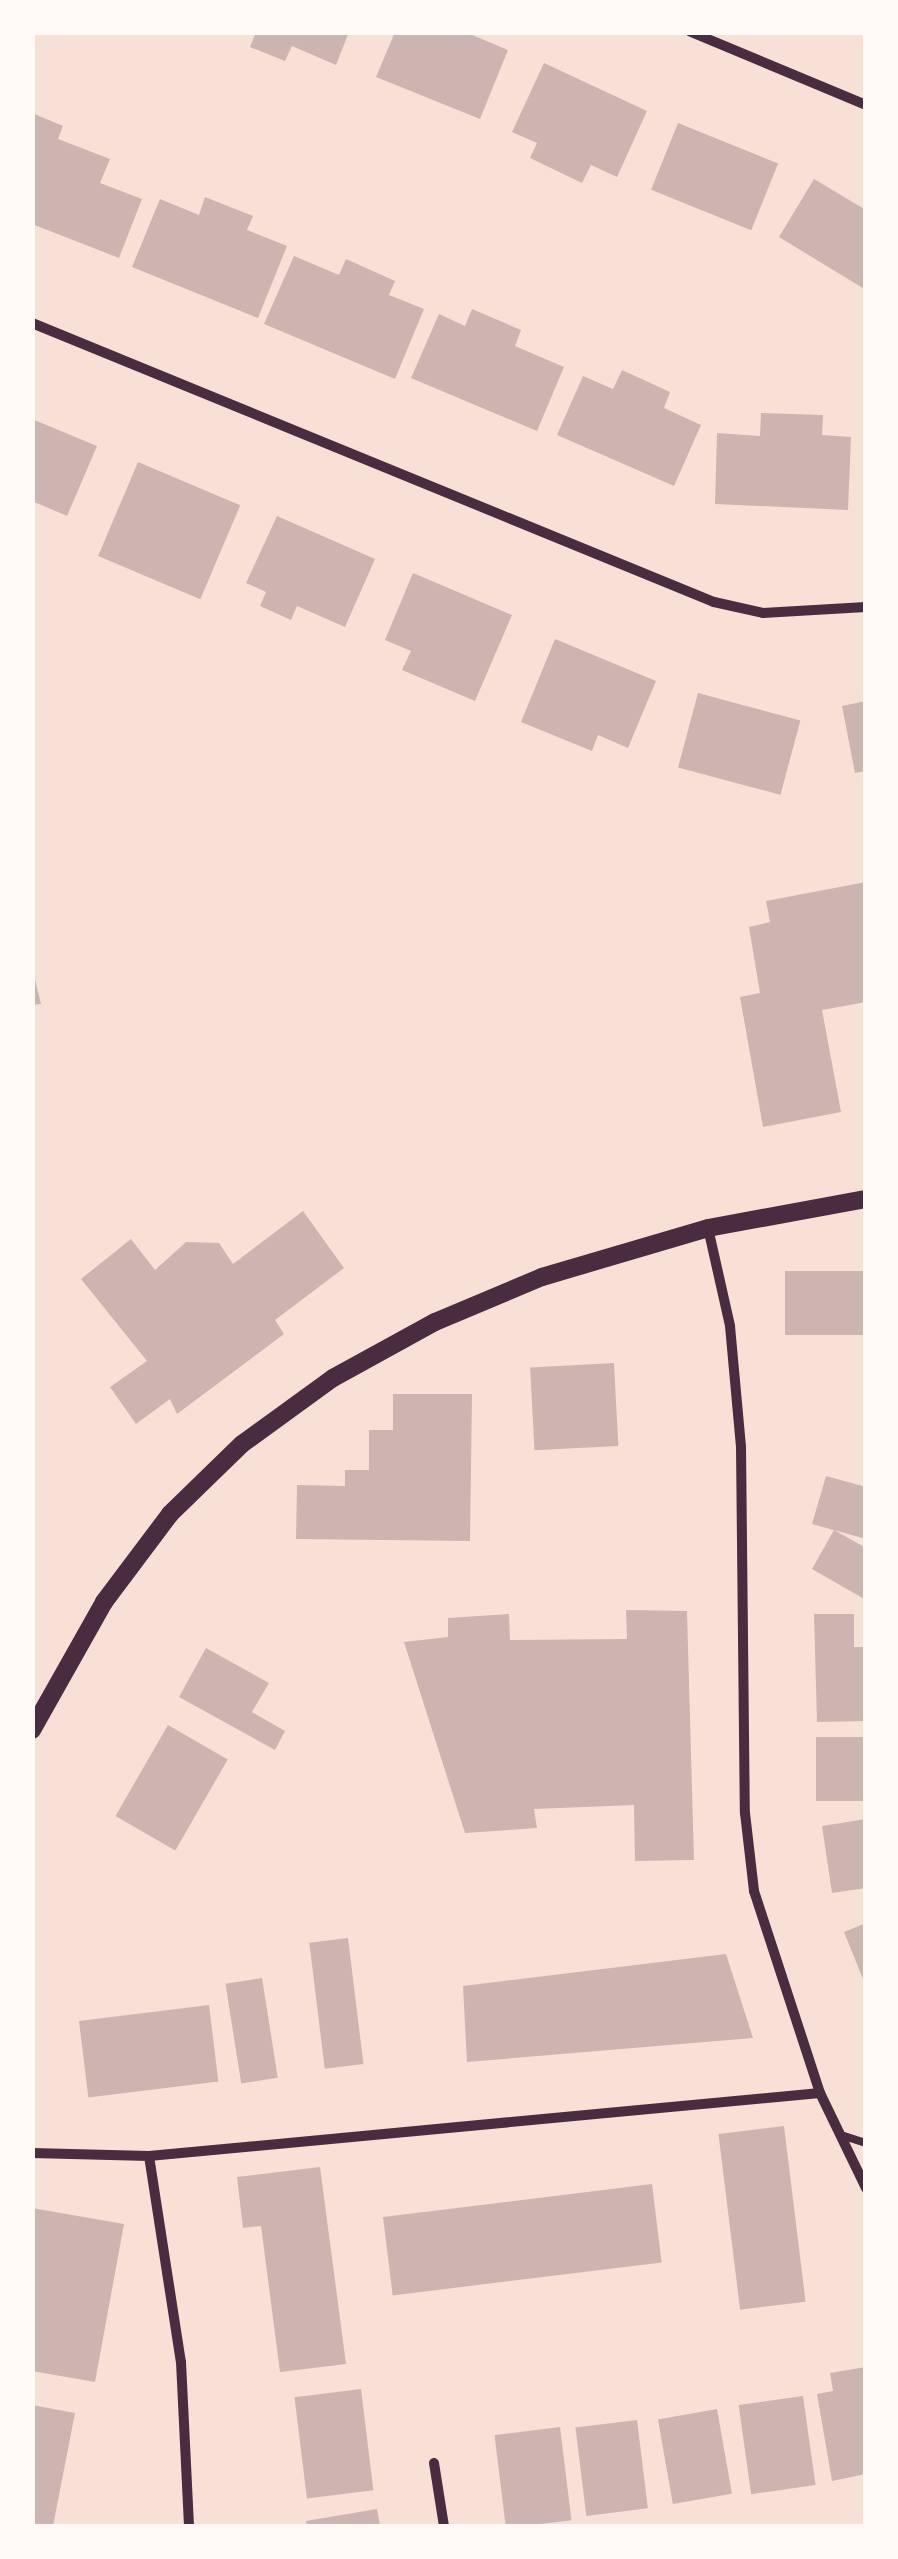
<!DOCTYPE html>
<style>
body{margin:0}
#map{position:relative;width:898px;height:2559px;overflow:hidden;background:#f7e1d7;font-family:Figtree,sans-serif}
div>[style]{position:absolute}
.building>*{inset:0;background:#ccb4b1;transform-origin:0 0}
.service>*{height:8px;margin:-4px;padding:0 4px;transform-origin:4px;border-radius:4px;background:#4a2c40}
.minor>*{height:10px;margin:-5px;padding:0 5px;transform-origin:5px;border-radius:5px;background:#4a2c40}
.tertiary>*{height:18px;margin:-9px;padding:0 9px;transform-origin:9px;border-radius:9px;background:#4a2c40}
span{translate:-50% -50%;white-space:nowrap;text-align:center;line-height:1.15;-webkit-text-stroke:10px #fffaf5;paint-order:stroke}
.frame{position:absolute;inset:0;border:35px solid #fffaf5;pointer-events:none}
</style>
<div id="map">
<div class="building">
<div style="clip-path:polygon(256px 32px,349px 32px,336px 65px,292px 46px,285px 61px,250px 47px)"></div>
<div style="clip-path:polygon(395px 32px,465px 32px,508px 50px,480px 119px,376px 77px)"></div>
<div style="clip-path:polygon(544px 63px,647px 111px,617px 177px,591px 165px,582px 183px,530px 158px,537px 143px,512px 132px)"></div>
<div style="clip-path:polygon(32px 113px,63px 126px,58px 139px,110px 159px,100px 183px,142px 199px,119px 258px,32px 224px)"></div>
<div style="left:678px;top:123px;width:108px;height:72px;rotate:22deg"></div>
<div style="clip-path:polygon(814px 179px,866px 210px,866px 290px,779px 237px)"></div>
<div style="clip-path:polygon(205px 197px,253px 216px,247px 230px,287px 246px,258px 318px,132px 267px,160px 199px,199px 215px)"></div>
<div style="clip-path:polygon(294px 256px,339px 275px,346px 259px,395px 281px,389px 295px,424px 309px,395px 379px,264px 324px)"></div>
<div style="clip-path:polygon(472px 309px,521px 330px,515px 346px,564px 367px,537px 431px,411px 378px,439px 314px,465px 326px)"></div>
<div style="clip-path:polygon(622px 370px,670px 392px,664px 408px,701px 425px,674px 486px,557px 435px,583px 376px,613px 389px)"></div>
<div style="clip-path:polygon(761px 413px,823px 415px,822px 435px,851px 437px,848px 510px,715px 504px,717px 433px,760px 436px)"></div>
<div style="clip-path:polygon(32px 419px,97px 446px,67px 516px,32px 501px)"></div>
<div style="left:138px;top:462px;width:111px;height:102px;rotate:23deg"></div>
<div style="clip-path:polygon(277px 516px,375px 559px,345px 627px,297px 606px,291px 620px,260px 606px,266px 592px,246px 583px)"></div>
<div style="clip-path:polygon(413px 573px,512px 615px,475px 701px,402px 670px,411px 651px,385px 640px)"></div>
<div style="clip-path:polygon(555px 639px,656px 681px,628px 748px,598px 735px,592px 751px,521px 722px)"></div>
<div style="left:698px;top:693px;width:106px;height:77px;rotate:15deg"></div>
<div style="clip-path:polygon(866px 701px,866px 771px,855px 773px,842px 706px)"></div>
<div style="clip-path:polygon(866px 882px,866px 1002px,822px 1010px,841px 1112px,763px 1127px,740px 997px,760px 993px,749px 927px,770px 922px,766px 901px)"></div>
<div style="clip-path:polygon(32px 967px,41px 1004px,32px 1005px)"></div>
<div style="clip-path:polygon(303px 1211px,344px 1268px,275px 1320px,284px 1334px,177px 1414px,170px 1399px,136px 1424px,110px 1387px,147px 1361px,81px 1279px,131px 1239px,155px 1270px,186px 1242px,219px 1243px,233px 1264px)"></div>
<div style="left:866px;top:1271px;width:64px;height:81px;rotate:90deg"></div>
<div style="left:614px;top:1363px;width:83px;height:84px;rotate:87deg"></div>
<div style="clip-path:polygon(393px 1394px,472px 1394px,470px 1541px,296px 1539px,297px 1485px,345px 1486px,345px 1470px,369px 1470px,369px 1430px,393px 1430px)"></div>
<div style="clip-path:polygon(826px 1476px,866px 1487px,866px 1539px,812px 1524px)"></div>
<div style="clip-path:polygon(834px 1530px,866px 1548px,866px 1600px,812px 1569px)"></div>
<div style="clip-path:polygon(626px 1610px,687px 1611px,694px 1860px,635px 1861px,634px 1805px,534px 1809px,537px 1828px,465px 1833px,404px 1642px,448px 1637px,448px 1618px,509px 1614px,510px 1640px,627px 1639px)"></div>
<div style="clip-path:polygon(814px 1614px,854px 1614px,854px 1647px,866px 1647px,866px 1721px,817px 1722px)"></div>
<div style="clip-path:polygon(206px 1648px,269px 1683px,252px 1712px,285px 1731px,275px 1750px,179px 1697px)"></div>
<div style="left:168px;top:1725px;width:69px;height:105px;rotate:30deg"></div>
<div style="left:866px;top:1737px;width:64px;height:50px;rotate:90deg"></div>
<div style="clip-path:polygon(866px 1819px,866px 1888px,832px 1893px,822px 1826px)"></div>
<div style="clip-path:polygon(866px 1923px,866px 1984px,865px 1984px,844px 1932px)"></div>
<div style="left:348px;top:1938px;width:127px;height:39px;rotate:83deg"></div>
<div style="clip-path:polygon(726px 1954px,753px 2038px,467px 2062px,463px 1986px)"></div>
<div style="left:262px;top:1978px;width:101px;height:37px;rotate:81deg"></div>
<div style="left:209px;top:2005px;width:77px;height:131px;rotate:83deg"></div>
<div style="left:784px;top:2126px;width:177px;height:66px;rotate:83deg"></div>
<div style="clip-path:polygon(320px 2167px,346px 2364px,280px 2372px,261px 2226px,243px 2228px,237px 2177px)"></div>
<div style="left:652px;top:2184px;width:79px;height:271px;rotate:83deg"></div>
<div style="clip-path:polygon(32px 2208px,124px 2224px,95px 2382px,32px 2371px)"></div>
<div style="clip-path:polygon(866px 2367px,866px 2474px,832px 2481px,817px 2394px,833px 2391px,830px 2373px)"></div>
<div style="left:361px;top:2389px;width:102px;height:67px;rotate:83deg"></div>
<div style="left:803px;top:2396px;width:90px;height:65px;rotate:82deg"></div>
<div style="clip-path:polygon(32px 2405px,75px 2413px,53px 2526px,32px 2526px)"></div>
<div style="left:717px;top:2409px;width:86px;height:60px;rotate:80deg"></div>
<div style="left:637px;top:2420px;width:89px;height:62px;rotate:83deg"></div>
<div style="left:560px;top:2427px;width:94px;height:66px;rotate:83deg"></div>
<div style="clip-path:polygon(377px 2509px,380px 2526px,307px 2526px,306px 2521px)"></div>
</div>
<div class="service">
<div style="left:841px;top:2135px;width:26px;rotate:18deg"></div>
</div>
<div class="minor">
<div style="left:691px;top:32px;width:190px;rotate:22.6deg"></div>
<div style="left:32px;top:323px;width:737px;rotate:22.25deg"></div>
<div style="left:714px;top:602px;width:50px;rotate:12.7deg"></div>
<div style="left:763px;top:613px;width:103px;rotate:-3.3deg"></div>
<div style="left:708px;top:1228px;width:100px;rotate:77.3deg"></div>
<div style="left:730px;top:1326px;width:121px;rotate:84.8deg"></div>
<div style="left:741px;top:1447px;width:366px;rotate:89.4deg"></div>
<div style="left:745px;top:1813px;width:79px;rotate:83.4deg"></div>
<div style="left:754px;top:1891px;width:213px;rotate:71.9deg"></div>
<div style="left:820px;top:2093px;width:106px;rotate:64.2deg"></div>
<div style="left:32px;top:2153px;width:117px;rotate:1.5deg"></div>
<div style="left:149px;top:2156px;width:674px;rotate:-5.36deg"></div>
<div style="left:149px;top:2156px;width:208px;rotate:81.2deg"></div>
<div style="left:181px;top:2362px;width:164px;rotate:87.2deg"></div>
<div style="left:434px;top:2463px;width:64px;rotate:81deg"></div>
</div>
<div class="tertiary">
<div style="left:32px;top:1730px;width:147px;rotate:-60.6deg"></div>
<div style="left:104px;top:1602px;width:110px;rotate:-53.1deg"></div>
<div style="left:170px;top:1514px;width:100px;rotate:-44.2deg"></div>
<div style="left:242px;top:1444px;width:112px;rotate:-36deg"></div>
<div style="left:333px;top:1378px;width:116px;rotate:-28.8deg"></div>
<div style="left:435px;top:1322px;width:116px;rotate:-22.8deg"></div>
<div style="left:542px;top:1277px;width:173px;rotate:-16.4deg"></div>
<div style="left:708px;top:1228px;width:161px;rotate:-10.4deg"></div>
</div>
<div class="frame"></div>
</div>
